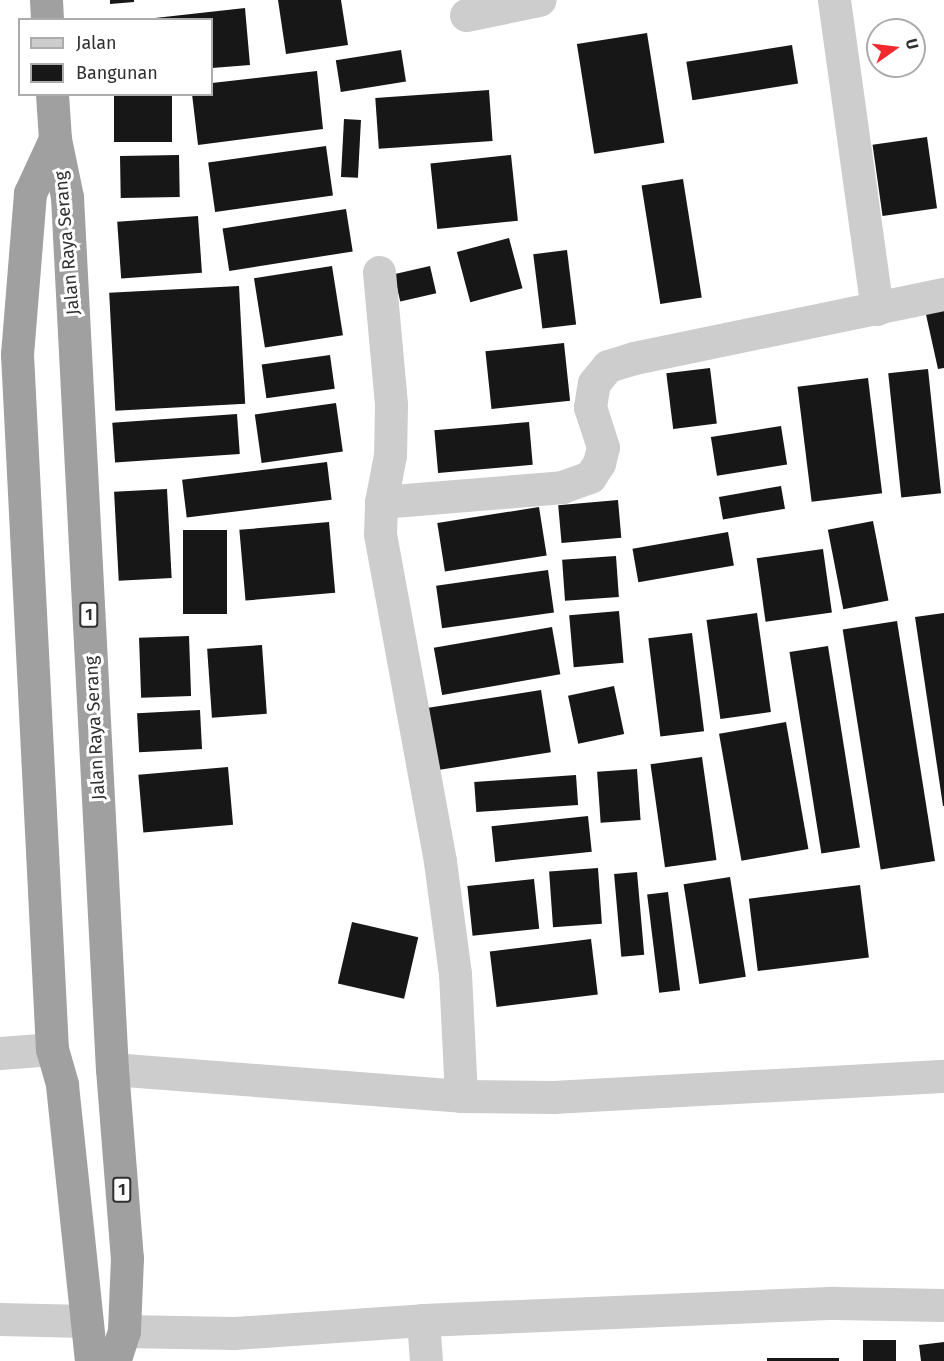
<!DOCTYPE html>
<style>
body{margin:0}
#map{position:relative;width:944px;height:1361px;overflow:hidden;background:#fff;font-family:"Fira Sans",sans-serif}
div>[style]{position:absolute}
.building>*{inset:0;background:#171717;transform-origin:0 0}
.minor>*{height:33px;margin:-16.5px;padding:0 16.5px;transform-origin:16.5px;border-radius:16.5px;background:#cdcdcd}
.tertiary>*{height:33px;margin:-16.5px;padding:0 16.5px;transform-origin:16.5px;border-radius:16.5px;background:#cdcdcd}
.trunk>*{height:33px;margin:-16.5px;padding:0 16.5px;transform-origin:16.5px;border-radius:16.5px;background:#a0a0a0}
span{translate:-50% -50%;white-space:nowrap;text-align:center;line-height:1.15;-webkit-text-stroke:6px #fff;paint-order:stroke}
.shield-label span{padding:2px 4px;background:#fff;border:2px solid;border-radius:4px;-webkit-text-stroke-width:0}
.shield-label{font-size:16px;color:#303030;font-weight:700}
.street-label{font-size:18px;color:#303030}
.legend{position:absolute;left:18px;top:18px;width:195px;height:78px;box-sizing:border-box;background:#fff;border:2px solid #acacac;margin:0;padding:8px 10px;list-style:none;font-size:18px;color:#303030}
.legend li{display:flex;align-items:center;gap:12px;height:30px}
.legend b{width:30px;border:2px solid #acacac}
.north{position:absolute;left:866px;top:18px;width:60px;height:60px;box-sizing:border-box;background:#fff;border:2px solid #acacac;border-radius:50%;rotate:76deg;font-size:16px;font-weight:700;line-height:24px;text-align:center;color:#303030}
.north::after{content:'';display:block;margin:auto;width:21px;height:27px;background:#f1292d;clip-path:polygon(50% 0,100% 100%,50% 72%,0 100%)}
</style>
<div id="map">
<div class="building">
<div style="clip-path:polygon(110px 0,134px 0,134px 2px,110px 4px)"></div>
<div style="clip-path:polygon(278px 0,341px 0,348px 45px,286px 54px)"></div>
<div style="clip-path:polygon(245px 8px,250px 65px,212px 68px,212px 20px,137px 20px)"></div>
<div style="left:647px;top:33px;width:111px;height:71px;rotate:81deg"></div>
<div style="left:792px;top:45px;width:39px;height:107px;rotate:81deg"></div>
<div style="left:401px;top:50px;width:32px;height:66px;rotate:81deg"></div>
<div style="clip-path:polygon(317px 71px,323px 129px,198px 145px,192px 94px,212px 94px,212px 83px)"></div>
<div style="left:489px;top:90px;width:51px;height:114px;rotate:86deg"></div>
<div style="left:114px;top:94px;width:58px;height:48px"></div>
<div style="left:344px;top:119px;width:17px;height:58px;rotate:3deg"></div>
<div style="left:927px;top:137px;width:72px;height:55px;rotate:82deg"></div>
<div style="left:326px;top:146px;width:50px;height:119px;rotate:82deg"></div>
<div style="left:179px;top:155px;width:42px;height:59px;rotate:89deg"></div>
<div style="left:511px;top:155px;width:66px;height:81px;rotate:84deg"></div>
<div style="left:683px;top:179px;width:120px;height:42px;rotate:81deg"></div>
<div style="left:346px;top:209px;width:43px;height:125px;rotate:81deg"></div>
<div style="left:198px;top:216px;width:57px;height:81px;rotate:86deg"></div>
<div style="left:509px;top:238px;width:52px;height:54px;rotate:75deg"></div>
<div style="left:567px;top:250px;width:75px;height:34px;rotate:83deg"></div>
<div style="left:332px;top:266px;width:70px;height:79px;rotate:81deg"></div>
<div style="left:430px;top:266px;width:28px;height:37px;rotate:77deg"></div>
<div style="left:239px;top:286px;width:118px;height:130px;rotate:87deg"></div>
<div style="clip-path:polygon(944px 306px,944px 368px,938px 369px,925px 310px)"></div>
<div style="left:564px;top:343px;width:58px;height:79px;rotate:84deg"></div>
<div style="left:330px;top:355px;width:34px;height:69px;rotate:82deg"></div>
<div style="left:710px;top:368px;width:56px;height:44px;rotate:83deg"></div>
<div style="left:928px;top:369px;width:125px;height:40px;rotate:84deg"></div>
<div style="left:868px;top:378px;width:116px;height:71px;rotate:83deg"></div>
<div style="left:336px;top:403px;width:49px;height:82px;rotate:82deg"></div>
<div style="left:237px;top:414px;width:40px;height:125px;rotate:86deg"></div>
<div style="left:529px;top:422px;width:43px;height:95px;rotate:85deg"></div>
<div style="left:781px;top:426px;width:39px;height:71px;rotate:81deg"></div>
<div style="left:327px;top:462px;width:38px;height:146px;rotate:83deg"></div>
<div style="left:781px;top:486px;width:23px;height:63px;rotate:80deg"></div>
<div style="left:167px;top:489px;width:89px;height:53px;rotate:87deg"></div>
<div style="left:618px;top:500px;width:38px;height:60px;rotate:85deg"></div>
<div style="left:539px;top:507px;width:49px;height:103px;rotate:81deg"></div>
<div style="left:873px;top:521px;width:81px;height:46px;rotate:79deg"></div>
<div style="left:329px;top:522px;width:71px;height:90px;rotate:85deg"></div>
<div style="left:183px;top:530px;width:44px;height:84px"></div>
<div style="left:728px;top:532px;width:34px;height:97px;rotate:80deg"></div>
<div style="left:823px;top:549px;width:64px;height:67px;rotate:82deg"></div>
<div style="left:616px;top:556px;width:41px;height:54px;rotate:86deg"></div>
<div style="left:548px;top:570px;width:43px;height:113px;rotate:82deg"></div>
<div style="left:619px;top:611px;width:52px;height:50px;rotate:85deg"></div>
<div style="left:757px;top:613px;width:100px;height:51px;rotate:82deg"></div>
<div style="clip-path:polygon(944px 613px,944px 806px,943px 806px,915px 617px)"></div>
<div style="left:897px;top:621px;width:243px;height:55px;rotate:81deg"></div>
<div style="left:552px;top:627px;width:48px;height:120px;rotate:80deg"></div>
<div style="left:692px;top:633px;width:99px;height:44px;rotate:83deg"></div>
<div style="left:189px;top:636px;width:60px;height:50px;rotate:88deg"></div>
<div style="left:262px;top:645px;width:69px;height:55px;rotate:86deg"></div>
<div style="left:828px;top:646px;width:204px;height:39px;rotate:81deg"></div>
<div style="left:614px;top:686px;width:49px;height:47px;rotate:78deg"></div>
<div style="left:541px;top:690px;width:63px;height:114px;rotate:81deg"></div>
<div style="left:200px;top:710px;width:39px;height:63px;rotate:87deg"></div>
<div style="left:786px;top:722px;width:129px;height:68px;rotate:80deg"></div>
<div style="left:702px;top:757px;width:104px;height:52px;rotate:82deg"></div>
<div style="left:228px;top:767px;width:58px;height:90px;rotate:85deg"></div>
<div style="left:637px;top:769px;width:51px;height:40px;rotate:86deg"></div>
<div style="left:576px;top:775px;width:30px;height:102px;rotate:86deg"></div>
<div style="left:588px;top:816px;width:36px;height:97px;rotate:84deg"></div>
<div style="left:598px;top:868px;width:56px;height:49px;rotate:86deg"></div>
<div style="left:637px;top:872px;width:83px;height:23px;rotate:85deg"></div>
<div style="left:730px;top:877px;width:101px;height:47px;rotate:81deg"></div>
<div style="left:534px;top:879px;width:50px;height:67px;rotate:84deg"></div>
<div style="left:860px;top:885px;width:73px;height:112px;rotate:83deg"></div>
<div style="left:668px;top:892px;width:99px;height:21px;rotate:83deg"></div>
<div style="left:352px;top:922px;width:68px;height:63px;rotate:13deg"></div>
<div style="left:591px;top:939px;width:56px;height:102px;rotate:83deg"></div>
<div style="left:863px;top:1340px;width:33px;height:21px"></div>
<div style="clip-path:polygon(944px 1342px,944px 1361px,921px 1361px,919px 1345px)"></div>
<div style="left:767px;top:1358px;width:72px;height:3px"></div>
</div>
<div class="minor">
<div style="left:834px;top:0;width:312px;rotate:82.1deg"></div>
<div style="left:466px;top:15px;width:75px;rotate:-11.6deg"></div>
<div style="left:379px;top:272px;width:134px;rotate:84.8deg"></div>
<div style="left:391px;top:405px;width:50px;rotate:91.1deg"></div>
<div style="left:390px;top:455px;width:48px;rotate:100.8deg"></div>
<div style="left:461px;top:1096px;width:122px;rotate:-92.8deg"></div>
<div style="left:455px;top:974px;width:114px;rotate:-97.6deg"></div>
<div style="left:440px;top:861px;width:332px;rotate:-100.4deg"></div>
<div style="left:380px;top:534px;width:32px;rotate:-88deg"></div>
<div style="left:381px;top:502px;width:182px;rotate:-4.7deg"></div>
<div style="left:562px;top:487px;width:30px;rotate:-20deg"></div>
<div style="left:590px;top:477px;width:17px;rotate:-57deg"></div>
<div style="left:599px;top:463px;width:16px;rotate:-76deg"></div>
<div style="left:603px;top:447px;width:42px;rotate:-108deg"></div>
<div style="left:590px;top:407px;width:24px;rotate:-81deg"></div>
<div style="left:594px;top:383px;width:22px;rotate:-51deg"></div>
<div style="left:608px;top:366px;width:27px;rotate:-17deg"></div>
<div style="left:634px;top:358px;width:317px;rotate:-11.7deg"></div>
<div style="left:0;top:1319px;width:85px;rotate:1.3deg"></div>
<div style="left:423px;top:1320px;width:41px;rotate:85.8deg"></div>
<div style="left:124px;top:1331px;width:110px;rotate:1deg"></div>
<div style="left:234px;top:1333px;width:189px;rotate:-3.9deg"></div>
<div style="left:423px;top:1320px;width:412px;rotate:-2.4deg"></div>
<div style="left:835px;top:1303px;width:109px;rotate:1.1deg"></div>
</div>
<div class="tertiary">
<div style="left:0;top:1053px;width:52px;rotate:-4.4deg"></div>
<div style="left:112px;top:1069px;width:350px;rotate:4.4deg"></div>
<div style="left:461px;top:1096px;width:92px;rotate:0.6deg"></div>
<div style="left:553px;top:1097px;width:392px;rotate:-3.1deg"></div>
</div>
<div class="trunk">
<div style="left:46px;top:0;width:20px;rotate:87deg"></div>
<div style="left:52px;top:94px;width:45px;rotate:86.2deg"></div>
<div style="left:55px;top:139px;width:59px;rotate:78.3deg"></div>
<div style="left:67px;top:197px;width:873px;rotate:87.05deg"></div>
<div style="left:112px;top:1069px;width:190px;rotate:85.5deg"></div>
<div style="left:127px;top:1258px;width:73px;rotate:92.4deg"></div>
<div style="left:124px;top:1331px;width:32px;rotate:108deg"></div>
<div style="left:55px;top:139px;width:60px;rotate:114.8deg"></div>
<div style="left:30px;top:193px;width:162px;rotate:94.6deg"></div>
<div style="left:17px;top:354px;width:696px;rotate:87.12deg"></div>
<div style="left:52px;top:1049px;width:37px;rotate:74deg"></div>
<div style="left:62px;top:1085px;width:278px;rotate:84deg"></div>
</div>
<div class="shield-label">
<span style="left:89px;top:615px">1</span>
<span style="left:122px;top:1190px">1</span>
</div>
<div class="street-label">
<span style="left:67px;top:243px;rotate:-95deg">Jalan Raya Serang</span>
<span style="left:95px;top:728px;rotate:-93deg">Jalan Raya Serang</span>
</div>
<ul class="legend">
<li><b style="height:8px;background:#cdcdcd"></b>Jalan</li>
<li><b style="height:16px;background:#171717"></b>Bangunan</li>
</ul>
<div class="north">U</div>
</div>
